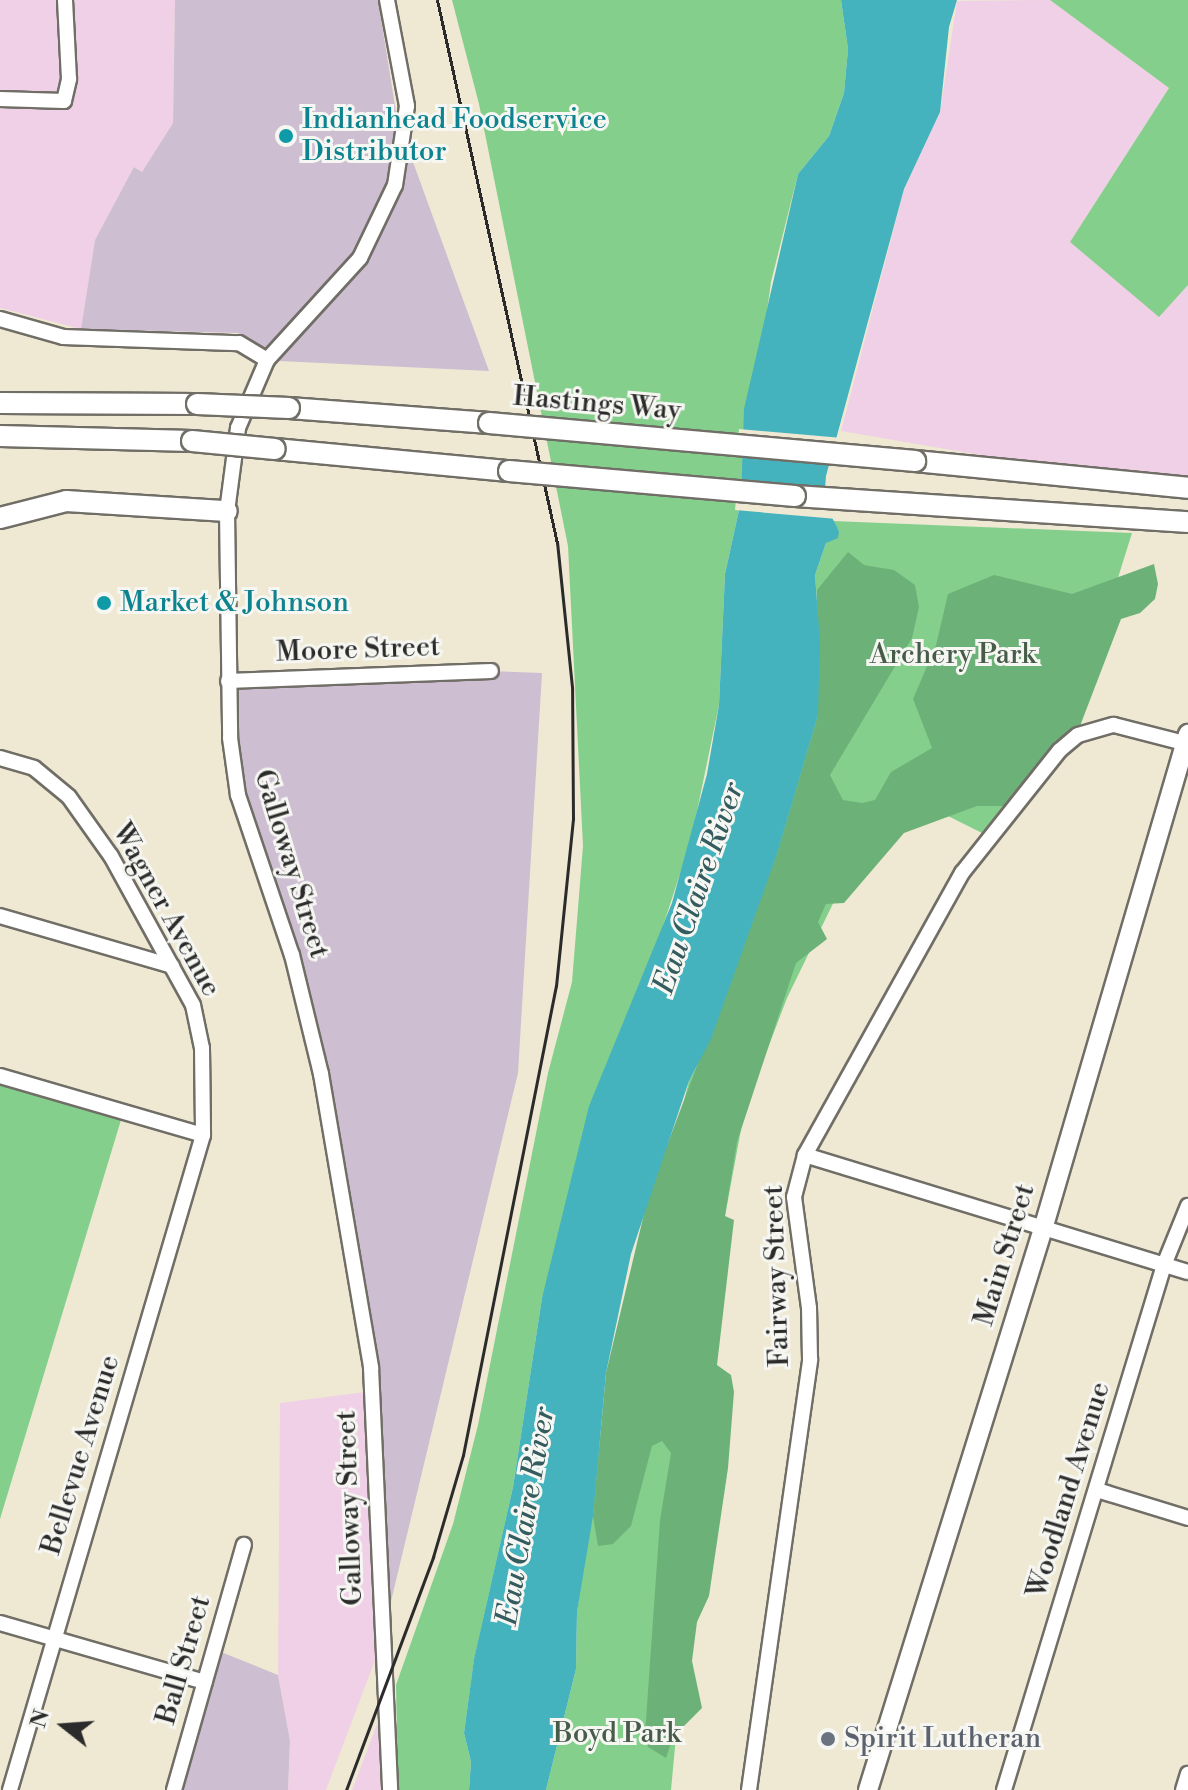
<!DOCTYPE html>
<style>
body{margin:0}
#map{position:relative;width:1188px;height:1790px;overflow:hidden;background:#efe9d4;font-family:"Libre Bodoni",serif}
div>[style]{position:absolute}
.built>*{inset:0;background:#efd0e6}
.industrial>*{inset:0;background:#cdbed2}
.green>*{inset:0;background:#85cf8c}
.forest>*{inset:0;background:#6cb278}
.water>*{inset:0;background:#44b3be}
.pier>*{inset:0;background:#efe9d4;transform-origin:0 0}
.roads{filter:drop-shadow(2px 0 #706e66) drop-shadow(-2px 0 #706e66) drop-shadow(0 2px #706e66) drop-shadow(0 -2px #706e66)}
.street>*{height:14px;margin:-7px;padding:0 7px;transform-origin:7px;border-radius:7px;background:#fff}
.secondary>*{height:18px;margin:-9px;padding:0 9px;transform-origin:9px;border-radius:9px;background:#fff}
.primary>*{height:20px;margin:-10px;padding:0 10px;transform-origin:10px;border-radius:10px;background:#fff}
.rail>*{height:3px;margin:-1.5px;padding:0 1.5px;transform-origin:1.5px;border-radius:1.5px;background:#2b2b2b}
.bridges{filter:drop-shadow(2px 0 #706e66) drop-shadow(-2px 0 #706e66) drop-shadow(0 2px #706e66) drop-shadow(0 -2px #706e66)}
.primary-bridge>*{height:20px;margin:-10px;padding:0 10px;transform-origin:10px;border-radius:10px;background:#fff}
.dots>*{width:22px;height:22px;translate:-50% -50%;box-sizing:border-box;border:4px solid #f6f6f2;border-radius:50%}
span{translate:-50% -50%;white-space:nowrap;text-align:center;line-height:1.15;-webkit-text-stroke:6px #f6f6f2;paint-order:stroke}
.culture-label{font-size:28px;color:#0d838f}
.left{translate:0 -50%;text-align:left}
.street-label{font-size:28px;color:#2b2b2b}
.park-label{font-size:28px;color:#465c48}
.worship-label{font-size:28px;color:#5b616d}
.water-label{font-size:30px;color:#345b5e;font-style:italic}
.north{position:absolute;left:24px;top:1686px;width:80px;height:80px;-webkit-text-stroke:6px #f6f6f2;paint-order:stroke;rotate:287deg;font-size:22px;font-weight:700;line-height:32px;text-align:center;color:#2b2b2b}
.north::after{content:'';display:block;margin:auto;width:28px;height:36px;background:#2b2b2b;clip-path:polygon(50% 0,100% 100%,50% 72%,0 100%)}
</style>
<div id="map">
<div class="built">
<div style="clip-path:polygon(0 0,175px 0,173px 123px,142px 172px,135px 167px,95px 240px,81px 329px,0 308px)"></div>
<div style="clip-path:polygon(1050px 0,1169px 88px,1070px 242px,1159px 316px,1188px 285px,1188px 476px,1004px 459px,841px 431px,904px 189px,940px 112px,957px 1px)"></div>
<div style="clip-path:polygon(373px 1391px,380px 1647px,326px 1790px,288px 1790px,290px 1741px,278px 1675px,280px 1403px)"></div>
<div style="clip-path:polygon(382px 1711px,382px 1790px,352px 1790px)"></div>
</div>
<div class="industrial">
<div style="clip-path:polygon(175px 0,378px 0,397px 118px,489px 371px,279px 361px,238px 333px,81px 329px,95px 240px,134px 167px,142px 172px,173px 123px)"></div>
<div style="clip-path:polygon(491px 671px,542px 673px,518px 1073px,380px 1647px,377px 1457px,321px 1074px,238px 795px,228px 681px)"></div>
<div style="clip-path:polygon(221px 1652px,278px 1675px,290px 1741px,288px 1790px,174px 1790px,205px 1682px)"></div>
</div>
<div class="green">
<div style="clip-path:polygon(452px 0,841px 0,848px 49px,844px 93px,829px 136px,798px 174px,771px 282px,741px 501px,725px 574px,719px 705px,691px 840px,542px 1298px,513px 1487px,474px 1660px,464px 1733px,471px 1762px,469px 1790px,398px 1790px,396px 1685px,453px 1524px,478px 1425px,548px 1073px,572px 982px,583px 846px,568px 546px,479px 104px)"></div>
<div style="clip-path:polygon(1050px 0,1188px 0,1188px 285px,1159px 317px,1070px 242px,1169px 88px)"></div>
<div style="clip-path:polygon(833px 521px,1132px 533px,1071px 728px,1048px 750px,982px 833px,908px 796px,881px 805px,787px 998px,745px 1108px,725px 1216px,671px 1790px,546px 1790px,576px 1669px,577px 1612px,601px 1432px,689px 1081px,711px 1039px,818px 715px,820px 642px,815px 575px,826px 543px,839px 531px)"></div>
<div style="clip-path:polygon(0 1084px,121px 1120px,0 1519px)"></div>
</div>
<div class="forest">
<div style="clip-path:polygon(848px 552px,864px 565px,894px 570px,915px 585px,919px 607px,912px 638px,830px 775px,843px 800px,862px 803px,875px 800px,891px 772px,932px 748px,913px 699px,936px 645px,948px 594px,994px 575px,1072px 594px,1154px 564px,1158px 584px,1155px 599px,1140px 613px,1121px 619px,1080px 726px,1055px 741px,1004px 806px,977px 806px,904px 833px,844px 903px,826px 904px,818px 922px,827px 939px,796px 963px,737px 1142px,725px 1216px,734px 1220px,717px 1365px,731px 1375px,734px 1392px,728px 1468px,709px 1596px,697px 1622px,692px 1661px,702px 1708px,673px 1737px,666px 1758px,648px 1747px,645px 1734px,660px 1520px,671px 1453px,662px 1441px,652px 1446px,631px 1526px,613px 1544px,598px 1546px,593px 1516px,606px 1373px,649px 1193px,777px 854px,818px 715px,817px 590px)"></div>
</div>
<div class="water">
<div style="clip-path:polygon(841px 0,957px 0,949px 27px,940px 112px,904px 189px,826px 476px,824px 502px,839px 531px,838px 538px,826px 543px,815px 575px,820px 642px,818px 715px,777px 854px,711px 1039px,689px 1081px,631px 1254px,606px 1373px,593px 1516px,577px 1612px,576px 1669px,546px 1790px,469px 1790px,471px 1762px,464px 1733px,474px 1659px,513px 1487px,542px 1298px,589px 1106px,672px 903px,707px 774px,719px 705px,725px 574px,741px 501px,744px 409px,798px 174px,829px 136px,844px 93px,848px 49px)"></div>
</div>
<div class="pier">
<div style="left:739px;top:429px;width:104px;height:27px;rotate:5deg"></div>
<div style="clip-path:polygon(738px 479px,828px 487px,828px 501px,837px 519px,735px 510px)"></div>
</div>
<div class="roads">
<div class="street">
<div style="left:387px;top:0;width:108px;rotate:79.3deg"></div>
<div style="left:407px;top:106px;width:80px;rotate:98.6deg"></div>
<div style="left:395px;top:185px;width:81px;rotate:115.6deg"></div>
<div style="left:360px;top:258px;width:138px;rotate:132.4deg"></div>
<div style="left:267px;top:360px;width:74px;rotate:113.1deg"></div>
<div style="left:238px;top:428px;width:84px;rotate:97.5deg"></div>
<div style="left:227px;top:511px;width:227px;rotate:89.2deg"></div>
<div style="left:230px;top:738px;width:58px;rotate:82deg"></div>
<div style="left:238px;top:795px;width:169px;rotate:71.4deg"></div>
<div style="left:292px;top:955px;width:122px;rotate:76.3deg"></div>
<div style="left:321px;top:1074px;width:298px;rotate:80.3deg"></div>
<div style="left:371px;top:1368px;width:422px;rotate:87.4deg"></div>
<div style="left:0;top:99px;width:64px;rotate:1.8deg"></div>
<div style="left:64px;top:101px;width:23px;rotate:-77deg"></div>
<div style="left:69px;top:79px;width:79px;rotate:-92.9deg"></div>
<div style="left:0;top:319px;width:66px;rotate:15.9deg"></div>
<div style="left:63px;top:337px;width:176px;rotate:2deg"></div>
<div style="left:239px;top:343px;width:33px;rotate:31deg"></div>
<div style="left:228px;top:681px;width:263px;rotate:-2.2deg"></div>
<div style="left:0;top:758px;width:35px;rotate:16deg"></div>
<div style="left:34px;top:768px;width:45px;rotate:39.6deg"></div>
<div style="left:69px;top:797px;width:72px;rotate:54.6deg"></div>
<div style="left:111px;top:856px;width:170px;rotate:61.2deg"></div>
<div style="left:193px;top:1005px;width:44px;rotate:78.2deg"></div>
<div style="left:202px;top:1048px;width:87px;rotate:89.3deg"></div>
<div style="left:203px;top:1135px;width:683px;rotate:106.42deg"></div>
<div style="left:0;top:916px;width:179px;rotate:16.2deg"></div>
<div style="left:0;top:1076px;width:211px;rotate:16.2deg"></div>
<div style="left:805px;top:1155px;width:400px;rotate:17deg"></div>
<div style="left:1097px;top:1490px;width:95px;rotate:17.1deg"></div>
<div style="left:0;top:1623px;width:213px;rotate:16.1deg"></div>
<div style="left:174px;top:1790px;width:255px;rotate:-74.1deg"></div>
<div style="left:749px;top:1790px;width:435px;rotate:-81.9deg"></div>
<div style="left:810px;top:1359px;width:51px;rotate:-91.1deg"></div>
<div style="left:809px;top:1308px;width:112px;rotate:-97.7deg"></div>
<div style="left:794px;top:1197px;width:43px;rotate:-75.3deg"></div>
<div style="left:805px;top:1155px;width:323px;rotate:-60.9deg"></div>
<div style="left:962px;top:873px;width:157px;rotate:-51.5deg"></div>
<div style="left:1060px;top:750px;width:23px;rotate:-40deg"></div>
<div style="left:1078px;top:735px;width:37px;rotate:-16deg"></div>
<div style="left:1114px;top:725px;width:76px;rotate:14.4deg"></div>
<div style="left:1004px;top:1790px;width:549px;rotate:-73.05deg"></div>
<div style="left:1164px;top:1265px;width:64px;rotate:-67.9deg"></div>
<div style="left:1183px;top:1790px;width:17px;rotate:-73deg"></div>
</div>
<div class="secondary">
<div style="left:868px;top:1790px;width:588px;rotate:-72.68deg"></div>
<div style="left:1043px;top:1229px;width:516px;rotate:-73.67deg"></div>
</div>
<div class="primary">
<div style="left:0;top:403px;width:197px;rotate:0.3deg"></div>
<div style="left:289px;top:408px;width:201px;rotate:4.3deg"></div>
<div style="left:0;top:436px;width:192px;rotate:1.5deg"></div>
<div style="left:275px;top:449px;width:235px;rotate:5.4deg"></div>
<div style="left:915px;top:461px;width:274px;rotate:5.6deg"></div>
<div style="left:795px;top:496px;width:394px;rotate:3.8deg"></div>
<div style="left:0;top:518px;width:68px;rotate:-14.4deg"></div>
<div style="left:66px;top:501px;width:161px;rotate:3.6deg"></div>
</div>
</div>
<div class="rail">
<div style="left:346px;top:1790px;width:249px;rotate:-69.5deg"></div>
<div style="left:433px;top:1557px;width:106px;rotate:-73.6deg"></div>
<div style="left:463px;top:1455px;width:478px;rotate:-78.8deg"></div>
<div style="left:556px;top:986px;width:168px;rotate:-84.2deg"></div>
<div style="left:573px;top:819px;width:132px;rotate:-90.4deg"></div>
<div style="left:572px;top:687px;width:145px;rotate:-95.9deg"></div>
<div style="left:557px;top:543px;width:556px;rotate:-102.46deg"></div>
</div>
<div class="bridges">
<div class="primary-bridge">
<div style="left:197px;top:404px;width:92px;rotate:2.5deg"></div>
<div style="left:489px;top:423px;width:428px;rotate:5.1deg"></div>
<div style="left:192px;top:441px;width:83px;rotate:5.5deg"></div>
<div style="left:509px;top:471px;width:287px;rotate:5deg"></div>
</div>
</div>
<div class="dots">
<div style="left:286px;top:136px;background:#0f9aa8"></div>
<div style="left:104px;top:603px;background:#0f9aa8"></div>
<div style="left:828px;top:1739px;background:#6b7280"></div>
</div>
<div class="culture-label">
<span class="left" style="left:302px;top:136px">Indianhead Foodservice<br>Distributor</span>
<span class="left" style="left:120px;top:603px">Market &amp; Johnson</span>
</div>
<div class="street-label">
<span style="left:597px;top:404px;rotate:5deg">Hastings Way</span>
<span style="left:358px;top:650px;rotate:-2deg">Moore Street</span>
<span style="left:291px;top:864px;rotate:73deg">Galloway Street</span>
<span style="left:166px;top:910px;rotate:61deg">Wagner Avenue</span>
<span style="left:1005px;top:1255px;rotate:-73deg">Main Street</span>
<span style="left:777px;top:1276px;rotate:-92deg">Fairway Street</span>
<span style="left:81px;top:1455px;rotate:-73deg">Bellevue Avenue</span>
<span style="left:1069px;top:1490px;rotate:-73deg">Woodland Avenue</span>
<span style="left:350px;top:1508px;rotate:-92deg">Galloway Street</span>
<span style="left:184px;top:1660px;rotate:-74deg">Ball Street</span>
</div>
<div class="park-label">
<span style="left:953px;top:655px">Archery Park</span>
<span style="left:617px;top:1734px">Boyd Park</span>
</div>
<div class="worship-label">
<span class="left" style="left:844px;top:1739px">Spirit Lutheran</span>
</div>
<div class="water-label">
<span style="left:699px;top:888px;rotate:-71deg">Eau Claire River</span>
<span style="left:526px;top:1516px;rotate:-80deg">Eau Claire River</span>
</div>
<div class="north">N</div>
</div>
